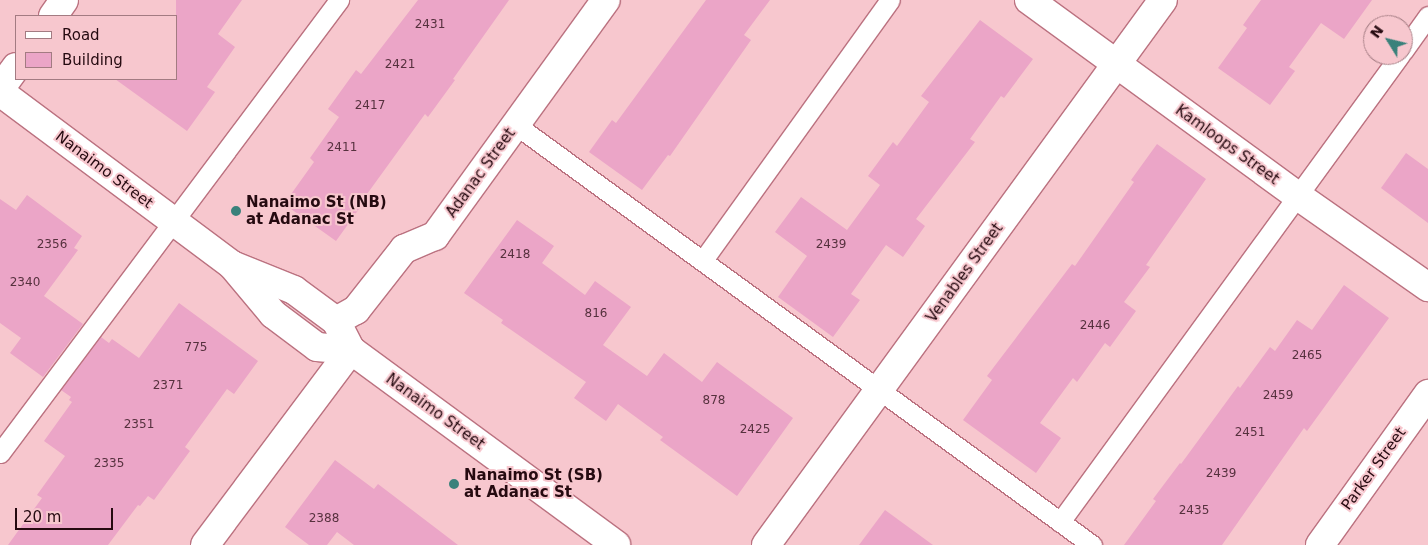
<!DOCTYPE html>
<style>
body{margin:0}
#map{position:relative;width:1428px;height:545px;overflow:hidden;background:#f7c7ce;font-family:"DejaVu Sans",sans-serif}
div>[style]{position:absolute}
.building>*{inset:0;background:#eba5c7}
.roads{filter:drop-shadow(1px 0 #bb7280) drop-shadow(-1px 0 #bb7280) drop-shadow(0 1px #bb7280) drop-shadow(0 -1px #bb7280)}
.service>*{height:19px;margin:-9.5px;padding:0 9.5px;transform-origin:9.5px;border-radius:9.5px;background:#fff}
.minor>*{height:28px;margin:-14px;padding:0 14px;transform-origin:14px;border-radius:14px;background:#fff}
.secondary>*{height:28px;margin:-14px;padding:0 14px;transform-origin:14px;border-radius:14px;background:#fff}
.dots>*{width:14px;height:14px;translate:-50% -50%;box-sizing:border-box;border:2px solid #f7c7ce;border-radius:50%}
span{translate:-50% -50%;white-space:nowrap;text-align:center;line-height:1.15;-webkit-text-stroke:4px #f7c7ce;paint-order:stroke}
.number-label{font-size:12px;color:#56313e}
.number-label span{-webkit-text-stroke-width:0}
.street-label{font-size:15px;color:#250a10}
.poi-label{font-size:15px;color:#250a10;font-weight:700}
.left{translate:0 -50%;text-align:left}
.legend{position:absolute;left:15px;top:15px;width:162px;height:65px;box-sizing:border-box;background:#f7c7ce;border:1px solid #a37b82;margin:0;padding:6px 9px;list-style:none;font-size:15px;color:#250a10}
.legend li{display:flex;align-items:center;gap:10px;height:25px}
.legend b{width:25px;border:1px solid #a37b82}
.north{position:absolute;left:1363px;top:15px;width:50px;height:50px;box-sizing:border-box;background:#f7c7ce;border:1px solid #a37b82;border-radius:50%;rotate:306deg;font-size:14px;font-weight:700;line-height:20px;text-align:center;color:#250a10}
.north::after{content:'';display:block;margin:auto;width:18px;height:22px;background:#3a817b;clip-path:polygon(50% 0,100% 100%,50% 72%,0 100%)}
.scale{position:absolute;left:15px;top:508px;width:98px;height:22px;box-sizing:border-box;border:2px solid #250a10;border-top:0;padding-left:6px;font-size:15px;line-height:18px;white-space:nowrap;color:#250a10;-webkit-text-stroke:4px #f7c7ce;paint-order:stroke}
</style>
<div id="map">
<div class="building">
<div style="clip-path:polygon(176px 0,242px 0,218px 34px,235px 47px,207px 87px,215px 92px,187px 131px,115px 79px,176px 79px)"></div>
<div style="clip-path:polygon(418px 0,509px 0,453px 79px,455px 80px,428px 117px,425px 114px,362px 201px,364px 202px,336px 241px,284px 204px,314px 162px,310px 158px,339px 117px,328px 109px,356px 70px,361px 74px)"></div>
<div style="clip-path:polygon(706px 0,770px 0,744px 35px,751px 40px,670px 156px,668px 155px,642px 190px,589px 152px,612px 120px,616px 123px)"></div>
<div style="clip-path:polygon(1261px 0,1372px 0,1344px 39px,1321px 23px,1289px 67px,1295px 71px,1270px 105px,1218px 68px,1247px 28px,1243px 25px)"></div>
<div style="clip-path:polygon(980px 20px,1033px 59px,1004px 98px,1001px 96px,970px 139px,975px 142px,916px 219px,925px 226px,903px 257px,886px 245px,851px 294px,860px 300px,833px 337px,778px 297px,807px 256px,775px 232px,801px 197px,847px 230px,880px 185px,868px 176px,893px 142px,897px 146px,929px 102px,921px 96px)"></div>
<div style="clip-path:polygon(1157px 144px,1206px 179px,1146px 265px,1150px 267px,1124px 302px,1136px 311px,1110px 347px,1105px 343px,1077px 382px,1073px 378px,1040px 423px,1061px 438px,1036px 473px,963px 420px,992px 380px,987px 376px,1072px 264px,1075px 266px,1134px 182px,1131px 180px)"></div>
<div style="clip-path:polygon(1406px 153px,1428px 169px,1428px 223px,1381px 188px)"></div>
<div style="clip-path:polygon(27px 195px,82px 236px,74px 248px,78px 250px,44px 296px,83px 324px,43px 377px,10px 353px,21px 338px,0 323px,0 199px,16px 210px)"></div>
<div style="clip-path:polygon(517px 220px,554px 246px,542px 263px,585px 295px,595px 281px,631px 307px,603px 345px,647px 376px,664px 353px,702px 382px,717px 362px,793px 418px,737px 496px,660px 440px,663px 437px,618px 404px,606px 421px,574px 398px,586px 382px,501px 323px,503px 320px,464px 293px)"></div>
<div style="clip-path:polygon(1344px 285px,1389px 318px,1307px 431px,1304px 428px,1222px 545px,1124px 545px,1156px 501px,1153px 499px,1180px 463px,1181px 464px,1238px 386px,1240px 388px,1270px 347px,1275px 351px,1297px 320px,1312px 330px)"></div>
<div style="clip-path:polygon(179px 303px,258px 361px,234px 394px,227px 389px,185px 447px,190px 451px,154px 500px,148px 496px,140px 506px,138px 505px,108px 545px,8px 545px,42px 498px,37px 495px,65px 456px,44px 441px,72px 402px,69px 400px,71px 397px,61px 390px,101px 337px,109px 343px,112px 339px,139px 358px)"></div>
<div style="clip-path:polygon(335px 460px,374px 489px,378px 484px,458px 545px,354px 545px,337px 532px,327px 545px,309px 545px,285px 527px)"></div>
<div style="clip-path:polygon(885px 510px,933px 545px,859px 545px)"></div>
</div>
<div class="roads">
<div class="service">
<div style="left:1403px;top:51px;width:43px;rotate:-54.5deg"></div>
<div style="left:516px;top:125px;width:713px;rotate:36.1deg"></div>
<div style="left:703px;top:260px;width:320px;rotate:-54.3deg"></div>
<div style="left:0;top:453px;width:566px;rotate:-53.19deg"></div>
<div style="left:1060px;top:522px;width:578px;rotate:-53.94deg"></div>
</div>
<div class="minor">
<div style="left:1029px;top:0;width:333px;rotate:36.1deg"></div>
<div style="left:1298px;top:196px;width:159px;rotate:35deg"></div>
<div style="left:53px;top:16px;width:19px;rotate:-55deg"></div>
<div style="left:0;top:89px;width:27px;rotate:-54deg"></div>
<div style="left:336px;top:321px;width:23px;rotate:-29deg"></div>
<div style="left:356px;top:310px;width:78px;rotate:-51.8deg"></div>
<div style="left:404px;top:249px;width:34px;rotate:-23deg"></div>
<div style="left:435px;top:236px;width:291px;rotate:-54.1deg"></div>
<div style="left:205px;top:545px;width:244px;rotate:-53.2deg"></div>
<div style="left:766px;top:545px;width:674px;rotate:-53.93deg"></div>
<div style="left:1320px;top:545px;width:186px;rotate:-54.4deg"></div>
</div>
<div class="secondary">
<div style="left:0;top:92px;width:289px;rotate:36.7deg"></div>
<div style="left:232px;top:265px;width:64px;rotate:50.1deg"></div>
<div style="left:273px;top:314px;width:55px;rotate:36.9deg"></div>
<div style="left:317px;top:347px;width:34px;rotate:5deg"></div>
<div style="left:232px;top:265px;width:67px;rotate:22deg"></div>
<div style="left:294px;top:290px;width:52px;rotate:36.4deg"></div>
<div style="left:336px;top:321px;width:33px;rotate:63deg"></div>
<div style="left:351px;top:350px;width:329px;rotate:36.3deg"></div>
</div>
</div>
<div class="dots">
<div style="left:236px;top:211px;background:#3a817b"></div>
<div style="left:454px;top:484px;background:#3a817b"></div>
</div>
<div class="number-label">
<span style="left:430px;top:25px">2431</span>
<span style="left:400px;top:65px">2421</span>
<span style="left:370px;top:106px">2417</span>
<span style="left:342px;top:148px">2411</span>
<span style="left:52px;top:245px">2356</span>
<span style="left:831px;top:245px">2439</span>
<span style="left:515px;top:255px">2418</span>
<span style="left:25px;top:283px">2340</span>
<span style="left:596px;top:314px">816</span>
<span style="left:1095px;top:326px">2446</span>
<span style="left:196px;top:348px">775</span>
<span style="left:1307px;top:356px">2465</span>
<span style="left:168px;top:386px">2371</span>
<span style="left:1278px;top:396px">2459</span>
<span style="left:714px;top:401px">878</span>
<span style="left:139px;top:425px">2351</span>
<span style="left:755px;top:430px">2425</span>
<span style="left:1250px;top:433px">2451</span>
<span style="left:109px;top:464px">2335</span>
<span style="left:1221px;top:474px">2439</span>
<span style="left:1194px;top:511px">2435</span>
<span style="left:324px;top:519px">2388</span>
</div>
<div class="street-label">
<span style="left:1227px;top:145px;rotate:36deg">Kamloops Street</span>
<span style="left:104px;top:170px;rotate:37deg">Nanaimo Street</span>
<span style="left:481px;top:173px;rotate:-54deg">Adanac Street</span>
<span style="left:965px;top:273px;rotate:-54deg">Venables Street</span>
<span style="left:435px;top:412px;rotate:36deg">Nanaimo Street</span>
<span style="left:1374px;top:469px;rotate:-54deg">Parker Street</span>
</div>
<div class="poi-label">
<span class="left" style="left:246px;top:211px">Nanaimo St (NB)<br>at Adanac St</span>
<span class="left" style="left:464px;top:484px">Nanaimo St (SB)<br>at Adanac St</span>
</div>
<ul class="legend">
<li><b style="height:6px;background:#fff"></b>Road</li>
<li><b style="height:14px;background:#eba5c7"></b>Building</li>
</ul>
<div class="north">N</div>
<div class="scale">20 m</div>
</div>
